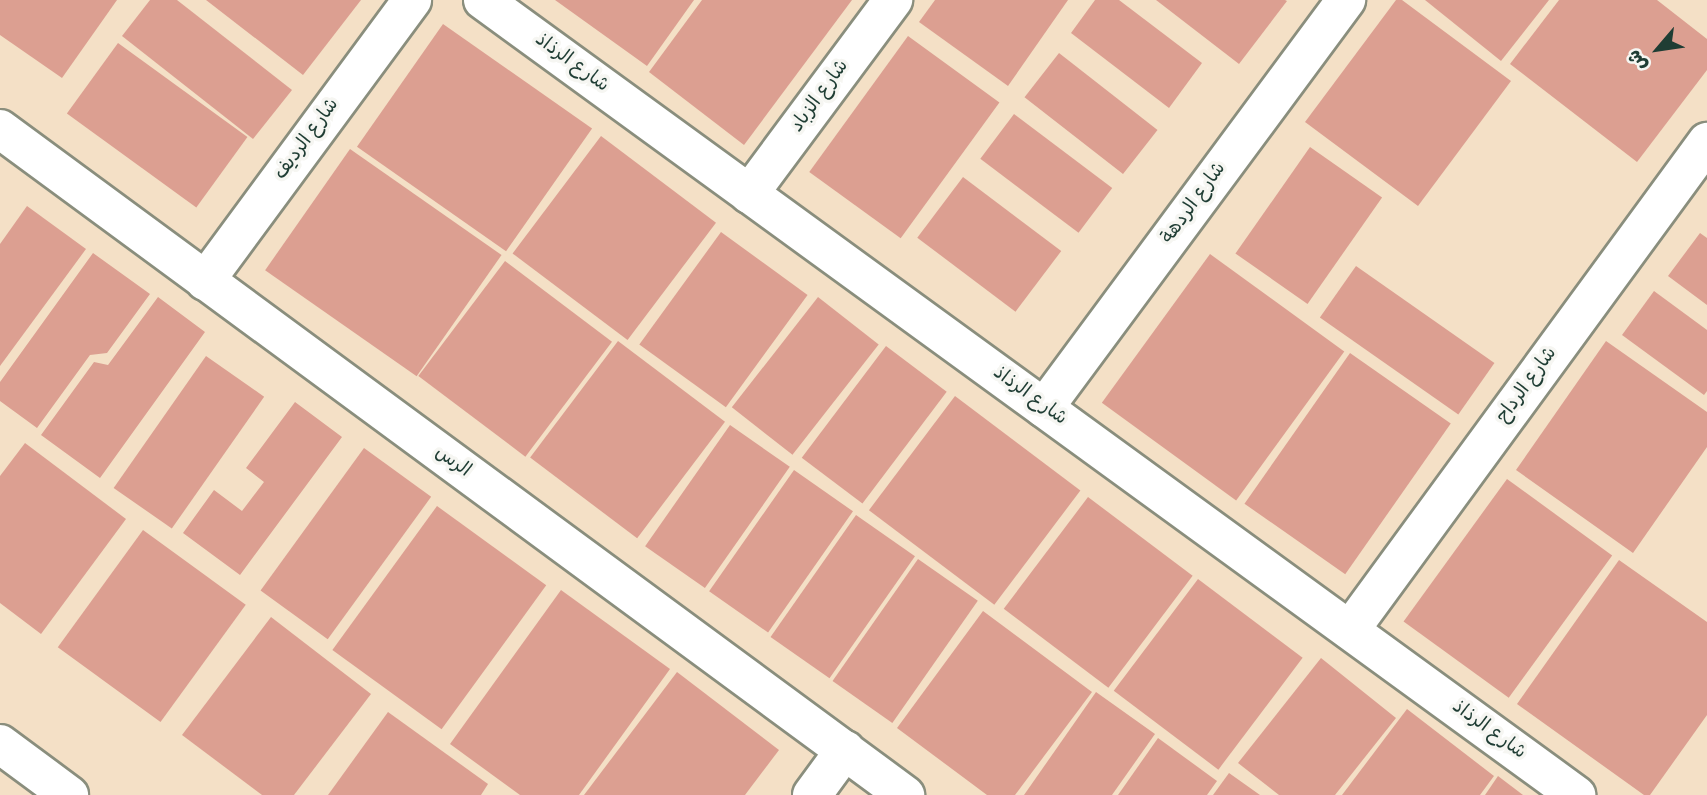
<!DOCTYPE html>
<meta charset="utf-8">
<style>
body{margin:0}
#map{position:relative;width:1707px;height:795px;overflow:hidden;background:#f4e0c6;font-family:"Gochi Hand","Playpen Sans Arabic",sans-serif}
div>[style]{position:absolute}
.building>*{inset:0;background:#dc9f91;transform-origin:0 0}
.roads{filter:drop-shadow(2px 0 #8a8e7d) drop-shadow(-2px 0 #8a8e7d) drop-shadow(0 2px #8a8e7d) drop-shadow(0 -2px #8a8e7d)}
.minor>*{height:38px;margin:-19px;padding:0 19px;transform-origin:19px;border-radius:19px;background:#fff}
span{translate:-50% -50%;white-space:nowrap;text-align:center;line-height:1.15;-webkit-text-stroke:7px #f6f6f2;paint-order:stroke}
.street-label{font-size:19px;color:#1f3d34}
.north{position:absolute;left:1623px;top:14px;width:70px;height:70px;-webkit-text-stroke:5px #f6f6f2;paint-order:stroke;rotate:241deg;font-size:19px;font-weight:700;line-height:28px;text-align:center;color:#1f3d34}
.north::after{content:'';display:block;margin:auto;width:24px;height:32px;background:#1f3d34;clip-path:polygon(50% 0,100% 100%,50% 72%,0 100%)}
</style>
<div id="map">
<div class="building">
<div style="clip-path:polygon(0 0,117px 0,62px 78px,0 35px)"></div>
<div style="clip-path:polygon(150px 0,177px 0,292px 90px,253px 139px,122px 36px)"></div>
<div style="clip-path:polygon(206px 0,361px 0,303px 75px)"></div>
<div style="clip-path:polygon(555px 0,694px 0,647px 66px)"></div>
<div style="clip-path:polygon(702px 0,852px 0,744px 145px,649px 72px)"></div>
<div style="clip-path:polygon(935px 0,1068px 0,1008px 86px,919px 22px)"></div>
<div style="clip-path:polygon(1095px 0,1119px 0,1202px 63px,1169px 108px,1071px 33px)"></div>
<div style="clip-path:polygon(1156px 0,1285px 0,1287px 1px,1239px 64px)"></div>
<div style="clip-path:polygon(1396px 0,1402px 0,1511px 81px,1418px 206px,1305px 122px)"></div>
<div style="clip-path:polygon(1425px 0,1549px 0,1501px 61px)"></div>
<div style="clip-path:polygon(1559px 0,1657px 0,1707px 39px,1707px 70px,1637px 162px,1510px 64px)"></div>
<div style="left:443px;top:24px;width:182px;height:150px;rotate:35deg"></div>
<div style="left:908px;top:36px;width:113px;height:168px;rotate:36deg"></div>
<div style="left:118px;top:43px;width:160px;height:87px;rotate:36deg"></div>
<div style="left:1059px;top:53px;width:125px;height:56px;rotate:38deg"></div>
<div style="left:1014px;top:114px;width:123px;height:56px;rotate:37deg"></div>
<div style="left:601px;top:136px;width:144px;height:147px;rotate:37deg"></div>
<div style="left:1310px;top:147px;width:88px;height:130px;rotate:35deg"></div>
<div style="left:350px;top:149px;width:185px;height:148px;rotate:35deg"></div>
<div style="left:963px;top:177px;width:123px;height:76px;rotate:37deg"></div>
<div style="clip-path:polygon(27px 206px,86px 249px,0 366px,0 244px)"></div>
<div style="left:721px;top:232px;width:107px;height:139px;rotate:36deg"></div>
<div style="clip-path:polygon(1700px 233px,1707px 238px,1707px 305px,1668px 276px)"></div>
<div style="clip-path:polygon(93px 253px,150px 294px,107px 353px,90px 355px,37px 428px,0 401px,0 382px)"></div>
<div style="left:1210px;top:254px;width:166px;height:184px;rotate:36deg"></div>
<div style="left:505px;top:261px;width:134px;height:144px;rotate:37deg"></div>
<div style="left:1356px;top:266px;width:169px;height:63px;rotate:35deg"></div>
<div style="clip-path:polygon(1654px 291px,1707px 330px,1707px 391px,1704px 395px,1622px 335px)"></div>
<div style="clip-path:polygon(158px 297px,205px 332px,100px 478px,41px 435px,94px 362px,108px 365px)"></div>
<div style="left:818px;top:297px;width:77px;height:140px;rotate:38deg"></div>
<div style="left:618px;top:341px;width:134px;height:146px;rotate:37deg"></div>
<div style="clip-path:polygon(1606px 341px,1707px 412px,1707px 447px,1633px 553px,1516px 470px)"></div>
<div style="left:886px;top:346px;width:76px;height:140px;rotate:37deg"></div>
<div style="left:1350px;top:353px;width:123px;height:184px;rotate:35deg"></div>
<div style="left:206px;top:356px;width:71px;height:161px;rotate:35deg"></div>
<div style="left:955px;top:396px;width:157px;height:143px;rotate:37deg"></div>
<div style="clip-path:polygon(295px 402px,342px 437px,240px 575px,183px 533px,214px 490px,242px 511px,264px 482px,246px 468px)"></div>
<div style="left:730px;top:425px;width:73px;height:148px;rotate:35deg"></div>
<div style="clip-path:polygon(25px 443px,126px 519px,41px 634px,0 603px,0 476px)"></div>
<div style="left:364px;top:448px;width:83px;height:176px;rotate:36deg"></div>
<div style="left:794px;top:470px;width:72px;height:148px;rotate:35deg"></div>
<div style="left:1507px;top:479px;width:130px;height:176px;rotate:36deg"></div>
<div style="left:1088px;top:497px;width:131px;height:140px;rotate:37deg"></div>
<div style="left:437px;top:506px;width:135px;height:178px;rotate:36deg"></div>
<div style="left:856px;top:515px;width:72px;height:149px;rotate:35deg"></div>
<div style="left:143px;top:530px;width:127px;height:145px;rotate:36deg"></div>
<div style="left:918px;top:559px;width:73px;height:149px;rotate:35deg"></div>
<div style="clip-path:polygon(1619px 560px,1707px 622px,1707px 715px,1650px 795px,1644px 795px,1517px 704px)"></div>
<div style="left:1198px;top:579px;width:131px;height:140px;rotate:37deg"></div>
<div style="clip-path:polygon(561px 590px,670px 669px,579px 795px,520px 795px,450px 744px)"></div>
<div style="clip-path:polygon(983px 611px,1092px 692px,1015px 795px,987px 795px,897px 728px)"></div>
<div style="clip-path:polygon(271px 617px,371px 694px,294px 795px,262px 795px,182px 735px)"></div>
<div style="clip-path:polygon(1321px 658px,1396px 718px,1335px 795px,1279px 795px,1238px 763px)"></div>
<div style="clip-path:polygon(677px 672px,779px 750px,745px 795px,584px 795px)"></div>
<div style="clip-path:polygon(1096px 692px,1155px 734px,1112px 795px,1024px 795px)"></div>
<div style="clip-path:polygon(1407px 709px,1494px 776px,1480px 795px,1342px 795px)"></div>
<div style="clip-path:polygon(388px 712px,488px 784px,481px 795px,328px 795px)"></div>
<div style="clip-path:polygon(1158px 738px,1217px 781px,1207px 795px,1118px 795px)"></div>
<div style="clip-path:polygon(1229px 773px,1260px 795px,1213px 795px)"></div>
<div style="clip-path:polygon(1498px 776px,1523px 795px,1485px 795px)"></div>
</div>
<div class="roads">
<div class="minor">
<div style="left:483px;top:0;width:1352px;rotate:36.03deg"></div>
<div style="left:0;top:129px;width:1124px;rotate:36.35deg"></div>
<div style="left:749px;top:194px;width:242px;rotate:-53.4deg"></div>
<div style="left:205px;top:281px;width:349px;rotate:-53.6deg"></div>
<div style="left:1044px;top:408px;width:508px;rotate:-53.49deg"></div>
<div style="left:1350px;top:630px;width:605px;rotate:-53.81deg"></div>
<div style="left:0;top:744px;width:86px;rotate:36.5deg"></div>
<div style="left:812px;top:795px;width:56px;rotate:-53.7deg"></div>
</div>
</div>
<div class="street-label">
<span style="left:571px;top:64px;rotate:36deg">شارع الرذاذ</span>
<span style="left:821px;top:97px;rotate:-54deg">شارع الزباد</span>
<span style="left:308px;top:140px;rotate:-54deg">شارع الرديف</span>
<span style="left:1195px;top:204px;rotate:-54deg">شارع الردهة</span>
<span style="left:1528px;top:386px;rotate:-54deg">شارع الرداح</span>
<span style="left:1029px;top:397px;rotate:36deg">شارع الرذاذ</span>
<span style="left:452px;top:463px;rotate:36deg">الرس</span>
<span style="left:1488px;top:731px;rotate:36deg">شارع الرذاذ</span>
</div>
<div class="north">ش</div>
</div>
